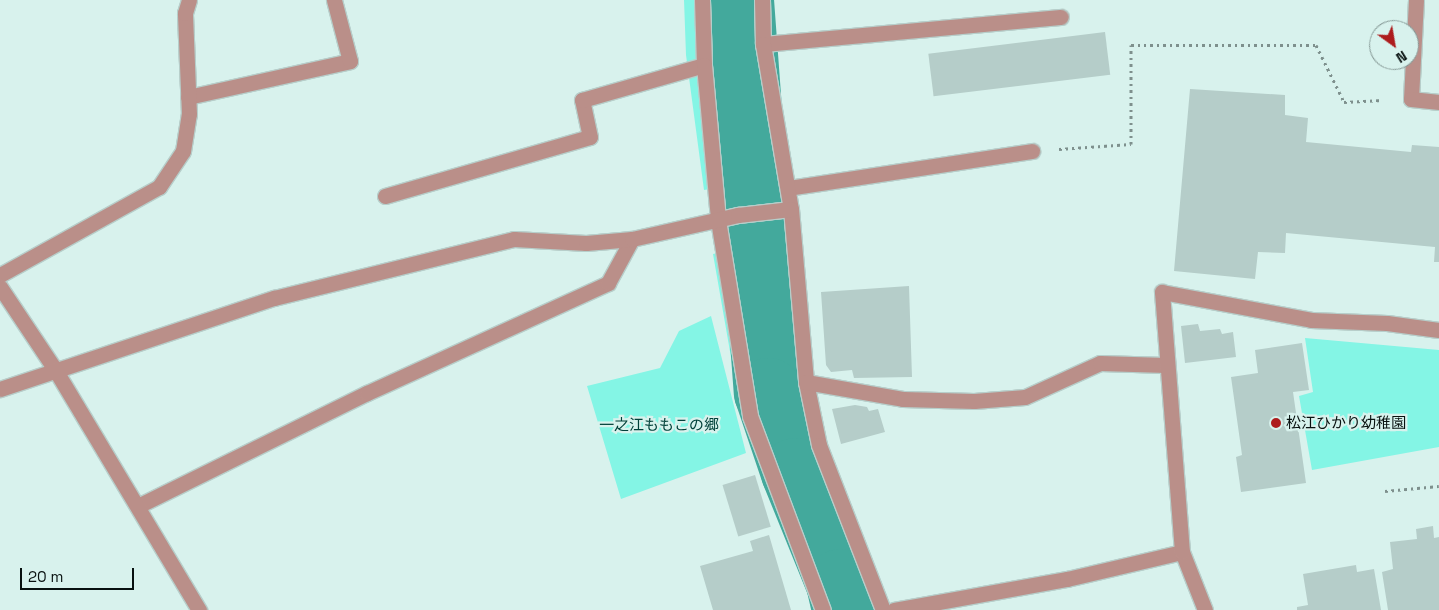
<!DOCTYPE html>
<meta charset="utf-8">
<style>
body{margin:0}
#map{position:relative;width:1439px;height:610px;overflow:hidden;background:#d8f2ed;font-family:"Space Grotesk","Noto Sans JP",sans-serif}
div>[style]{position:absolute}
.green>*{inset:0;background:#84f5e5}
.river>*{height:69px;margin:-34.5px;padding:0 34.5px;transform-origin:34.5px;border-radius:34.5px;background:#43a99c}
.building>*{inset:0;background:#b5cdc9;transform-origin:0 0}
.path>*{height:3px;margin-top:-1.5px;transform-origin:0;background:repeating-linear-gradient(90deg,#7e908d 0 2.5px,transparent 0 6.5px)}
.roads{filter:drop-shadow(1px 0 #b7ceca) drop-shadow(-1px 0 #b7ceca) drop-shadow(0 1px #b7ceca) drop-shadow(0 -1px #b7ceca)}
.lane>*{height:15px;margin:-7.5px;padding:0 7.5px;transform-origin:7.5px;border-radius:7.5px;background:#ba8f89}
.street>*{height:15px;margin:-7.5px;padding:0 7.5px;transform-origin:7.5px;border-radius:7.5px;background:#ba8f89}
.dots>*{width:14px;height:14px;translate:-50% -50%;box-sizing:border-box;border:2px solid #d8f2ed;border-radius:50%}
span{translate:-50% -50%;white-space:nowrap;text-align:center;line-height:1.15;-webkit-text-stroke:4.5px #d8f2ed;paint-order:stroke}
.poi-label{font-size:15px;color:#081110}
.left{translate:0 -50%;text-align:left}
.park-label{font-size:15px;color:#004039}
.north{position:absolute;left:1369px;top:20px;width:50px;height:50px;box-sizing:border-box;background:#d8f2ed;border:1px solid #859895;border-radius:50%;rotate:148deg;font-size:14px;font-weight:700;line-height:20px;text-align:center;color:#081110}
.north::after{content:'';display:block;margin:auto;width:18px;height:22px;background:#ad1c1d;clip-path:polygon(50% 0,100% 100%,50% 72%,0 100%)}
.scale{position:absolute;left:20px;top:568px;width:114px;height:22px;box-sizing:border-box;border:2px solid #081110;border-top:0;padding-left:6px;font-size:15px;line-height:18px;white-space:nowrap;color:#081110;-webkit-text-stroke:4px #d8f2ed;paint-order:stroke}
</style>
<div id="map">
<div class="green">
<div style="clip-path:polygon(684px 0,749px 0,752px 51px,773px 178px,704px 190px,686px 55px)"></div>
<div style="clip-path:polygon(781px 239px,793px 397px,808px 459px,837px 528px,865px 610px,815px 610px,812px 589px,767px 493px,736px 386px,713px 254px)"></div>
<div style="clip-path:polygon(711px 316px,746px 453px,621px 499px,587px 386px,660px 368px,679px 331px)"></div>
<div style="clip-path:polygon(1305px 338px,1439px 350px,1439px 447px,1312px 470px,1299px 396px,1313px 392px)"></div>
</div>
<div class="river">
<div style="left:739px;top:0;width:393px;rotate:85.8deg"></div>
<div style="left:768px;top:392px;width:84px;rotate:71.4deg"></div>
<div style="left:795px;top:472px;width:120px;rotate:67.9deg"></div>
<div style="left:840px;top:583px;width:28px;rotate:77deg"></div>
</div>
<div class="building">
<div style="left:1105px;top:32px;width:43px;height:178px;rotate:83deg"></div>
<div style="clip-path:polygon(1190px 89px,1285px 95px,1285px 115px,1308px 118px,1306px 142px,1411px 152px,1412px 145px,1439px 147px,1439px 262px,1434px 262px,1435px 247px,1286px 233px,1285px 253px,1258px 252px,1255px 279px,1174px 271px)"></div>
<div style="clip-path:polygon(909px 286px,912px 377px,854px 378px,852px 370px,831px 372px,826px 365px,821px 292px)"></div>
<div style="clip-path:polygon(1198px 324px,1200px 331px,1220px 329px,1222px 334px,1233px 332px,1236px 357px,1185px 363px,1181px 326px)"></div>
<div style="clip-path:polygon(1302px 343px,1309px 390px,1293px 392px,1306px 483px,1241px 492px,1236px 457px,1242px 455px,1231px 377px,1258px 373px,1255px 350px)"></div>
<div style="clip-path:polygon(855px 405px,867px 407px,869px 411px,878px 409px,885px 432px,841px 444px,832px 409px)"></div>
<div style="left:755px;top:475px;width:54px;height:34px;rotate:73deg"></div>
<div style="clip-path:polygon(1433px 526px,1434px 538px,1439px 537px,1439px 610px,1388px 610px,1382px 572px,1393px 569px,1390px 542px,1417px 539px,1416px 529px)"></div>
<div style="clip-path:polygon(769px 535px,791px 610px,713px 610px,700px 566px,753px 551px,750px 541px)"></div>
<div style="clip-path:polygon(1356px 565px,1357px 572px,1374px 569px,1381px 610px,1297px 610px,1297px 607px,1308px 605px,1303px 574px)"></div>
</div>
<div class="path">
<div style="left:1059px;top:149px;width:72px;rotate:-4deg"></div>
<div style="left:1131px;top:144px;width:99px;rotate:-90deg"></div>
<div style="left:1131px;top:45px;width:185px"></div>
<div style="left:1316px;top:45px;width:64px;rotate:63.8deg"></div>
<div style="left:1344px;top:102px;width:39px;rotate:-3deg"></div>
<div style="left:1385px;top:491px;width:54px;rotate:-5.3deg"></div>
</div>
<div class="roads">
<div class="lane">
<div style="left:1416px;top:0;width:99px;rotate:92.9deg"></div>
<div style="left:1411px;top:99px;width:28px;rotate:6deg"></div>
<div style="left:763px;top:44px;width:299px;rotate:-5.2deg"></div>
<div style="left:188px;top:97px;width:166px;rotate:-12.5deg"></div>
<div style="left:350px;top:61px;width:63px;rotate:-104.7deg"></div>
<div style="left:788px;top:188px;width:247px;rotate:-8.6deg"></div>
<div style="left:385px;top:196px;width:213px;rotate:-16.1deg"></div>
<div style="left:590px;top:137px;width:38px;rotate:-102deg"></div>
<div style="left:582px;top:100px;width:127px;rotate:-16deg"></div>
<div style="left:0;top:275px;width:182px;rotate:-29deg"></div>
<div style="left:159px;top:187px;width:43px;rotate:-56.3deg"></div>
<div style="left:183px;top:151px;width:37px;rotate:-81deg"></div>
<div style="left:189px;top:114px;width:101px;rotate:-92.3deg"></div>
<div style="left:185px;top:13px;width:14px;rotate:-73deg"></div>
<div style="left:138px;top:506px;width:255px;rotate:-26.3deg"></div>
<div style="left:367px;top:393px;width:265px;rotate:-24.5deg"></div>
<div style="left:608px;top:283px;width:50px;rotate:-61.4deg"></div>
</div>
<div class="street">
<div style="left:702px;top:0;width:65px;rotate:88.2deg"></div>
<div style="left:704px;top:65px;width:156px;rotate:84.8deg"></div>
<div style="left:718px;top:220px;width:199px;rotate:80.7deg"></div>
<div style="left:750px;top:416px;width:207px;rotate:69.4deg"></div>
<div style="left:762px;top:0;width:44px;rotate:88.7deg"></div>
<div style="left:763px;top:44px;width:167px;rotate:80.4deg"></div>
<div style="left:791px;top:209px;width:174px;rotate:85deg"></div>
<div style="left:806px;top:382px;width:64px;rotate:78.3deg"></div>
<div style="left:819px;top:445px;width:177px;rotate:68.8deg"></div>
<div style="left:0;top:287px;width:101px;rotate:56.3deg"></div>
<div style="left:56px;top:371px;width:279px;rotate:59.1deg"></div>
<div style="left:806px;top:382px;width:98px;rotate:9.9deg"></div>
<div style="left:903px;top:399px;width:71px;rotate:1.6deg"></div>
<div style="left:974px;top:401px;width:51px;rotate:-4.5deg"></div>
<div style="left:1025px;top:397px;width:82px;rotate:-24.4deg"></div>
<div style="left:1100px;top:363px;width:66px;rotate:1.7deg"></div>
<div style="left:0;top:389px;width:289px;rotate:-18.4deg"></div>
<div style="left:274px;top:298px;width:247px;rotate:-13.8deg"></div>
<div style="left:514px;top:239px;width:72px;rotate:3.2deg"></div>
<div style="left:586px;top:243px;width:46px;rotate:-5deg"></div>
<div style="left:632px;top:239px;width:109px;rotate:-12.8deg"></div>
<div style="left:738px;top:215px;width:53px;rotate:-6.5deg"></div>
<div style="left:894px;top:610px;width:176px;rotate:-10.2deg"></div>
<div style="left:1067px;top:579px;width:118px;rotate:-13.2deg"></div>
<div style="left:1205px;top:610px;width:62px;rotate:-111.6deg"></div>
<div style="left:1182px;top:552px;width:261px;rotate:-94.4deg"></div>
<div style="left:1162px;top:292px;width:152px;rotate:10.6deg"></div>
<div style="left:1311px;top:320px;width:76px;rotate:2.3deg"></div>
<div style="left:1387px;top:323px;width:52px;rotate:7.7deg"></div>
</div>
</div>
<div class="dots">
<div style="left:1276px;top:423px;background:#ad1c1d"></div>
</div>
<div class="poi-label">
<span class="left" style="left:1286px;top:423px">松江ひかり幼稚園</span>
</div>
<div class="park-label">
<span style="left:659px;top:425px">一之江ももこの郷</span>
</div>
<div class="north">N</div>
<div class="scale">20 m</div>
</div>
